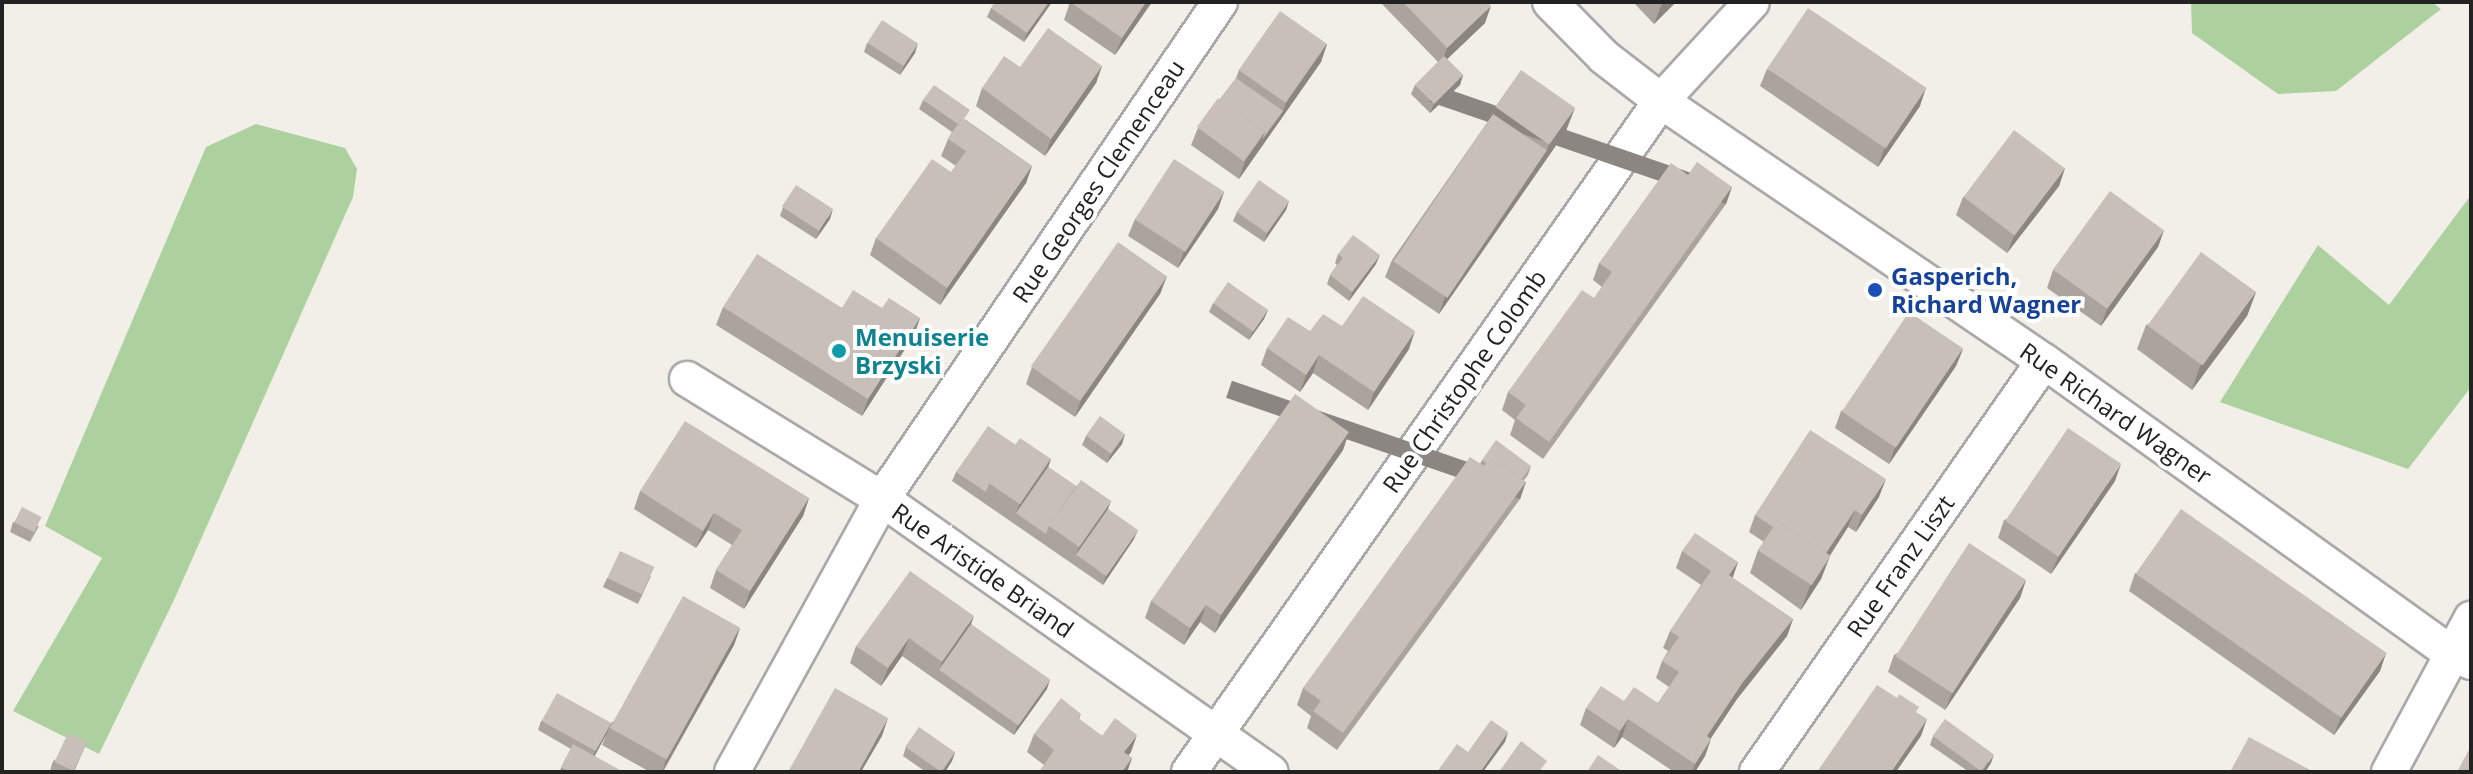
<!DOCTYPE html>
<style>
body{margin:0}
#map{position:relative;width:2473px;height:774px;overflow:hidden;background:#f2efe9;font-family:"Open Sans",sans-serif}
div>[style]{position:absolute}
.forest>*{inset:0;background:#add19e}
.roads{filter:drop-shadow(2px 0 #a9a9a9) drop-shadow(-2px 0 #a9a9a9) drop-shadow(0 2px #a9a9a9) drop-shadow(0 -2px #a9a9a9)}
.street>*{height:34px;margin:-17px;padding:0 17px;transform-origin:17px;border-radius:17px;background:#fff}
.wall>*{inset:0;background:#aba49e}
.shaded-wall>*{inset:0;background:#8b8681;transform-origin:0 0}
.building>*{inset:0;background:#c7bfb8;transform-origin:0 0}
.dots>*{width:22px;height:22px;translate:-50% -50%;box-sizing:border-box;border:4px solid #fff;border-radius:50%}
span{translate:-50% -50%;white-space:nowrap;text-align:center;line-height:1.15;-webkit-text-stroke:8px #fff;paint-order:stroke}
.street-label{font-size:24px;color:#222}
.transit-label{font-size:24px;color:#164399;font-weight:700}
.left{translate:0 -50%;text-align:left}
.culture-label{font-size:24px;color:#0d838f;font-weight:700}
.frame{position:absolute;inset:0;border:4px solid #222;pointer-events:none}
</style>
<div id="map">
<div class="forest">
<div style="clip-path:polygon(2191px 2px,2432px 2px,2441px 9px,2336px 91px,2278px 94px,2192px 33px)"></div>
<div style="clip-path:polygon(256px 124px,345px 148px,357px 169px,353px 197px,174px 600px,99px 754px,13px 711px,102px 558px,45px 526px,206px 147px)"></div>
<div style="clip-path:polygon(2471px 195px,2471px 387px,2408px 469px,2220px 402px,2318px 245px,2389px 305px)"></div>
</div>
<div class="roads">
<div class="street">
<div style="left:1550px;top:2px;width:77px;rotate:45.5deg"></div>
<div style="left:1604px;top:57px;width:72px;rotate:37.7deg"></div>
<div style="left:1661px;top:101px;width:463px;rotate:34.2deg"></div>
<div style="left:2044px;top:361px;width:502px;rotate:35.68deg"></div>
<div style="left:2452px;top:654px;width:21px;rotate:23deg"></div>
<div style="left:687px;top:379px;width:229px;rotate:31.6deg"></div>
<div style="left:882px;top:499px;width:475px;rotate:35.1deg"></div>
<div style="left:732px;top:772px;width:311px;rotate:-61.2deg"></div>
<div style="left:882px;top:499px;width:601px;rotate:-55.78deg"></div>
<div style="left:1189px;top:772px;width:820px;rotate:-54.88deg"></div>
<div style="left:1661px;top:101px;width:134px;rotate:-47.4deg"></div>
<div style="left:1757px;top:772px;width:501px;rotate:-55.07deg"></div>
<div style="left:2389px;top:772px;width:174px;rotate:-61.8deg"></div>
</div>
</div>
<div class="wall">
<div style="clip-path:polygon(1052px 2px,1024px 42px,987px 17px,991px 8px)"></div>
<div style="clip-path:polygon(1070px 2px,1152px 2px,1115px 55px,1064px 20px)"></div>
<div style="clip-path:polygon(1380px 2px,1488px 2px,1485px 23px,1447px 59px,1463px 75px,1460px 85px,1430px 113px,1411px 94px,1415px 85px,1438px 62px)"></div>
<div style="clip-path:polygon(1633px 2px,1676px 2px,1654px 24px)"></div>
<div style="clip-path:polygon(867px 43px,915px 53px,900px 75px,864px 52px)"></div>
<div style="clip-path:polygon(1327px 44px,1321px 62px,1239px 179px,1191px 145px,1198px 128px,1236px 78px,1239px 70px)"></div>
<div style="clip-path:polygon(1102px 66px,1096px 83px,1045px 156px,976px 106px,982px 88px,1020px 67px)"></div>
<div style="clip-path:polygon(1767px 69px,1920px 106px,1878px 167px,1760px 86px)"></div>
<div style="clip-path:polygon(923px 100px,966px 120px,1032px 166px,1026px 183px,940px 305px,870px 255px,876px 238px,951px 172px,956px 166px,941px 156px,948px 139px,952px 132px,919px 109px)"></div>
<div style="clip-path:polygon(1496px 107px,1566px 131px,1439px 314px,1385px 277px,1392px 260px,1493px 114px)"></div>
<div style="clip-path:polygon(2065px 168px,2059px 186px,2007px 253px,1956px 215px,1963px 197px)"></div>
<div style="clip-path:polygon(1688px 175px,1726px 204px,1543px 459px,1510px 435px,1515px 420px,1502px 410px,1508px 392px,1594px 298px,1602px 287px,1593px 280px,1599px 263px)"></div>
<div style="clip-path:polygon(1224px 192px,1218px 209px,1178px 268px,1128px 236px,1135px 219px)"></div>
<div style="clip-path:polygon(1289px 201px,1286px 210px,1264px 242px,1233px 221px,1237px 212px)"></div>
<div style="clip-path:polygon(783px 207px,830px 219px,816px 239px,780px 216px)"></div>
<div style="clip-path:polygon(2164px 230px,2158px 247px,2101px 326px,2047px 288px,2053px 270px)"></div>
<div style="clip-path:polygon(1338px 254px,1376px 264px,1349px 301px,1327px 284px,1330px 275px,1337px 265px,1335px 263px)"></div>
<div style="clip-path:polygon(1167px 276px,1160px 294px,1075px 417px,1026px 384px,1032px 367px)"></div>
<div style="clip-path:polygon(2256px 292px,2247px 316px,2192px 390px,2137px 349px,2146px 325px)"></div>
<div style="clip-path:polygon(1213px 303px,1268px 310px,1264px 319px,1249px 340px,1209px 312px)"></div>
<div style="clip-path:polygon(723px 307px,882px 308px,920px 318px,914px 335px,862px 416px,716px 325px)"></div>
<div style="clip-path:polygon(1342px 326px,1409px 349px,1368px 410px,1313px 373px,1300px 392px,1261px 365px,1267px 348px,1310px 331px)"></div>
<div style="clip-path:polygon(1963px 349px,1956px 366px,1889px 464px,1835px 428px,1841px 411px)"></div>
<div style="clip-path:polygon(1349px 432px,1343px 450px,1215px 633px,1200px 622px,1184px 645px,1145px 618px,1151px 601px)"></div>
<div style="clip-path:polygon(1125px 434px,1122px 444px,1107px 463px,1082px 445px,1086px 436px)"></div>
<div style="clip-path:polygon(1016px 445px,1051px 459px,1048px 467px,1076px 486px,1111px 501px,1108px 509px,1134px 539px,1103px 585px,952px 481px,956px 472px)"></div>
<div style="clip-path:polygon(1482px 460px,1531px 466px,1528px 475px,1524px 480px,1520px 499px,1337px 750px,1307px 728px,1311px 716px,1297px 705px,1303px 688px,1480px 464px)"></div>
<div style="clip-path:polygon(2115px 481px,2051px 574px,1998px 538px,2004px 520px)"></div>
<div style="clip-path:polygon(640px 491px,809px 498px,803px 516px,744px 609px,710px 588px,716px 570px,732px 545px,708px 530px,696px 548px,634px 509px)"></div>
<div style="clip-path:polygon(1879px 497px,1856px 532px,1848px 527px,1830px 556px,1821px 579px,1801px 610px,1750px 573px,1758px 550px,1764px 542px,1749px 532px,1755px 515px)"></div>
<div style="clip-path:polygon(13px 522px,39px 526px,30px 542px,10px 532px)"></div>
<div style="clip-path:polygon(1682px 551px,1738px 562px,1732px 578px,1793px 619px,1787px 636px,1737px 699px,1711px 738px,1705px 756px,1695px 772px,1674px 772px,1622px 737px,1614px 748px,1580px 725px,1586px 708px,1624px 701px,1658px 703px,1669px 687px,1656px 678px,1662px 661px,1668px 651px,1663px 648px,1670px 631px,1701px 585px,1676px 568px)"></div>
<div style="clip-path:polygon(2135px 573px,2386px 653px,2380px 671px,2334px 735px,2129px 591px)"></div>
<div style="clip-path:polygon(651px 576px,638px 604px,603px 587px,607px 578px)"></div>
<div style="clip-path:polygon(2026px 580px,2020px 598px,1945px 710px,1888px 672px,1894px 655px)"></div>
<div style="clip-path:polygon(971px 624px,1047px 689px,1014px 735px,902px 656px,881px 686px,850px 663px,856px 646px)"></div>
<div style="clip-path:polygon(740px 628px,734px 645px,663px 772px,650px 772px,602px 745px,606px 735px,594px 756px,623px 772px,559px 772px,571px 749px,538px 730px,541px 721px,611px 723px)"></div>
<div style="clip-path:polygon(1081px 714px,1079px 719px,1102px 736px,1131px 752px,1128px 755px,1132px 758px,1127px 772px,1039px 772px,1044px 765px,1027px 752px,1034px 734px)"></div>
<div style="clip-path:polygon(1933px 736px,1991px 763px,1985px 772px,1969px 772px,1930px 745px)"></div>
<div style="clip-path:polygon(87px 742px,74px 772px,52px 772px,50px 771px,53px 761px)"></div>
<div style="clip-path:polygon(906px 747px,955px 752px,952px 761px,945px 772px,926px 772px,903px 756px)"></div>
</div>
<div class="shaded-wall">
<div style="clip-path:polygon(1049px 2px,1052px 2px,1024px 42px,1027px 33px)"></div>
<div style="clip-path:polygon(1146px 2px,1152px 2px,1115px 55px,1122px 38px)"></div>
<div style="clip-path:polygon(1665px 2px,1676px 2px,1654px 24px,1661px 6px)"></div>
<div style="clip-path:polygon(1491px 6px,1485px 23px,1441px 65px,1447px 48px)"></div>
<div style="clip-path:polygon(918px 43px,915px 53px,900px 75px,904px 66px)"></div>
<div style="clip-path:polygon(1327px 44px,1321px 62px,1239px 179px,1245px 161px,1265px 132px,1283px 111px,1286px 103px)"></div>
<div style="clip-path:polygon(1102px 66px,1096px 83px,1045px 156px,1051px 139px)"></div>
<div style="clip-path:polygon(1463px 75px,1460px 85px,1430px 113px,1434px 104px)"></div>
<div style="clip-path:polygon(1926px 88px,1920px 106px,1878px 167px,1884px 149px)"></div>
<div style="clip-path:polygon(1575px 108px,1566px 131px,1439px 314px,1445px 297px,1547px 150px,1549px 144px)"></div>
<div style="clip-path:polygon(1032px 166px,1026px 183px,940px 305px,947px 288px)"></div>
<div style="clip-path:polygon(2065px 168px,2059px 186px,2007px 253px,2014px 236px)"></div>
<div style="left:1732px;top:187px;width:18px;height:314px;rotate:109deg"></div>
<div style="clip-path:polygon(1224px 192px,1218px 209px,1178px 268px,1184px 251px)"></div>
<div style="clip-path:polygon(1289px 201px,1286px 210px,1264px 242px,1267px 233px)"></div>
<div style="clip-path:polygon(833px 209px,830px 219px,816px 239px,820px 230px)"></div>
<div style="clip-path:polygon(2164px 230px,2158px 247px,2101px 326px,2107px 309px)"></div>
<div style="clip-path:polygon(1380px 255px,1376px 264px,1349px 301px,1352px 292px)"></div>
<div style="clip-path:polygon(1167px 276px,1160px 294px,1075px 417px,1081px 400px)"></div>
<div style="clip-path:polygon(2256px 292px,2247px 316px,2192px 390px,2200px 366px)"></div>
<div style="clip-path:polygon(1268px 310px,1264px 319px,1249px 340px,1253px 331px)"></div>
<div style="clip-path:polygon(920px 318px,914px 335px,862px 416px,868px 399px)"></div>
<div style="clip-path:polygon(1415px 331px,1409px 349px,1368px 410px,1374px 392px)"></div>
<div style="clip-path:polygon(1963px 349px,1956px 366px,1889px 464px,1895px 447px)"></div>
<div style="clip-path:polygon(1319px 355px,1313px 373px,1300px 392px,1306px 375px)"></div>
<div style="clip-path:polygon(1349px 432px,1343px 450px,1215px 633px,1221px 615px)"></div>
<div style="clip-path:polygon(1125px 434px,1122px 444px,1107px 463px,1111px 454px)"></div>
<div style="clip-path:polygon(1051px 459px,1045px 476px,1016px 513px,1012px 523px,1019px 505px)"></div>
<div style="clip-path:polygon(2121px 464px,2115px 481px,2051px 574px,2058px 557px)"></div>
<div style="clip-path:polygon(1886px 479px,1879px 497px,1856px 532px,1862px 515px)"></div>
<div style="left:1526px;top:482px;width:18px;height:311px;rotate:109deg"></div>
<div style="clip-path:polygon(809px 498px,803px 516px,744px 609px,750px 591px)"></div>
<div style="clip-path:polygon(1111px 501px,1104px 518px,1076px 555px,1079px 547px)"></div>
<div style="clip-path:polygon(1855px 510px,1848px 527px,1816px 576px,1822px 559px)"></div>
<div style="clip-path:polygon(714px 513px,708px 530px,696px 548px,703px 531px)"></div>
<div style="clip-path:polygon(1138px 530px,1134px 539px,1103px 585px,1106px 575px)"></div>
<div style="clip-path:polygon(1830px 556px,1821px 579px,1801px 610px,1810px 586px)"></div>
<div style="clip-path:polygon(1738px 562px,1732px 580px,1729px 575px)"></div>
<div style="clip-path:polygon(2026px 580px,2020px 598px,1945px 710px,1952px 693px)"></div>
<div style="clip-path:polygon(1206px 605px,1200px 622px,1184px 645px,1190px 628px)"></div>
<div style="clip-path:polygon(974px 616px,968px 633px,939px 670px,942px 662px)"></div>
<div style="clip-path:polygon(1793px 619px,1787px 636px,1737px 699px,1701px 753px,1707px 736px,1743px 682px)"></div>
<div style="clip-path:polygon(740px 628px,734px 645px,662px 772px,666px 760px)"></div>
<div style="clip-path:polygon(909px 638px,902px 656px,881px 686px,888px 668px)"></div>
<div style="clip-path:polygon(2386px 653px,2380px 671px,2334px 735px,2341px 717px)"></div>
<div style="clip-path:polygon(1050px 680px,1047px 689px,1014px 735px,1017px 726px)"></div>
<div style="clip-path:polygon(888px 718px,882px 736px,861px 772px,858px 772px)"></div>
<div style="clip-path:polygon(1628px 719px,1622px 737px,1614px 748px,1620px 731px)"></div>
<div style="clip-path:polygon(1927px 719px,1921px 736px,1896px 772px,1891px 772px)"></div>
<div style="clip-path:polygon(611px 723px,606px 735px,592px 761px,595px 751px)"></div>
<div style="clip-path:polygon(1508px 732px,1505px 742px,1483px 772px,1480px 772px)"></div>
<div style="clip-path:polygon(1137px 735px,1131px 752px,1118px 769px,1124px 752px)"></div>
<div style="clip-path:polygon(1711px 739px,1705px 756px,1695px 772px,1692px 772px,1695px 764px)"></div>
<div style="clip-path:polygon(955px 752px,952px 761px,945px 772px,942px 772px)"></div>
<div style="clip-path:polygon(1994px 754px,1991px 763px,1985px 772px,1982px 772px)"></div>
<div style="clip-path:polygon(1132px 758px,1127px 772px,1122px 772px)"></div>
</div>
<div class="building">
<div style="clip-path:polygon(995px 2px,1049px 2px,1027px 33px,991px 8px)"></div>
<div style="clip-path:polygon(1070px 2px,1146px 2px,1122px 38px)"></div>
<div style="clip-path:polygon(1403px 2px,1488px 2px,1491px 6px,1447px 48px)"></div>
<div style="left:1808px;top:8px;width:143px;height:73px;rotate:34deg"></div>
<div style="left:1280px;top:11px;width:57px;height:72px;rotate:35deg"></div>
<div style="left:882px;top:20px;width:43px;height:27px;rotate:33deg"></div>
<div style="clip-path:polygon(1048px 28px,1102px 66px,1051px 139px,982px 88px,1004px 56px,1020px 67px)"></div>
<div style="left:1444px;top:56px;width:27px;height:41px;rotate:45deg"></div>
<div style="left:1521px;top:70px;width:66px;height:45px;rotate:35deg"></div>
<div style="clip-path:polygon(1236px 78px,1283px 111px,1262px 140px,1265px 132px,1220px 100px)"></div>
<div style="clip-path:polygon(934px 85px,970px 110px,964px 119px,962px 118px,958px 124px,923px 100px)"></div>
<div style="left:1218px;top:98px;width:58px;height:36px;rotate:36deg"></div>
<div style="left:1493px;top:114px;width:65px;height:178px;rotate:34deg"></div>
<div style="clip-path:polygon(962px 118px,1032px 166px,947px 288px,876px 238px,932px 159px,951px 172px,966px 151px,948px 139px)"></div>
<div style="left:2014px;top:130px;width:64px;height:84px;rotate:37deg"></div>
<div style="left:1174px;top:159px;width:60px;height:72px;rotate:33deg"></div>
<div style="clip-path:polygon(1697px 162px,1732px 187px,1549px 442px,1516px 418px,1526px 405px,1508px 392px,1582px 290px,1594px 298px,1612px 272px,1599px 263px,1671px 163px,1688px 175px)"></div>
<div style="left:1259px;top:180px;width:37px;height:39px;rotate:35deg"></div>
<div style="left:796px;top:185px;width:44px;height:26px;rotate:33deg"></div>
<div style="left:2110px;top:191px;width:67px;height:97px;rotate:36deg"></div>
<div style="clip-path:polygon(1353px 235px,1380px 255px,1352px 292px,1330px 275px,1343px 258px,1338px 254px)"></div>
<div style="left:1118px;top:242px;width:60px;height:152px;rotate:35deg"></div>
<div style="left:2201px;top:252px;width:68px;height:91px;rotate:36deg"></div>
<div style="clip-path:polygon(757px 254px,842px 308px,853px 290px,882px 308px,889px 298px,920px 318px,868px 399px,723px 307px)"></div>
<div style="left:1228px;top:282px;width:49px;height:26px;rotate:35deg"></div>
<div style="clip-path:polygon(1363px 296px,1415px 331px,1374px 392px,1319px 355px,1306px 375px,1267px 348px,1288px 317px,1310px 331px,1323px 314px,1342px 326px)"></div>
<div style="left:1909px;top:312px;width:65px;height:120px;rotate:34deg"></div>
<div style="clip-path:polygon(1295px 394px,1349px 432px,1221px 615px,1206px 605px,1190px 628px,1151px 601px)"></div>
<div style="left:1100px;top:416px;width:31px;height:24px;rotate:36deg"></div>
<div style="clip-path:polygon(685px 421px,809px 498px,750px 591px,716px 570px,742px 530px,714px 513px,703px 531px,640px 491px)"></div>
<div style="clip-path:polygon(988px 426px,1016px 445px,989px 484px,986px 492px,956px 472px)"></div>
<div style="left:2068px;top:428px;width:64px;height:112px;rotate:34deg"></div>
<div style="clip-path:polygon(1810px 430px,1886px 479px,1862px 515px,1855px 510px,1826px 553px,1777px 521px,1773px 527px,1755px 515px)"></div>
<div style="left:1020px;top:438px;width:37px;height:55px;rotate:34deg"></div>
<div style="clip-path:polygon(1496px 440px,1531px 466px,1522px 479px,1491px 456px,1486px 463px,1482px 460px)"></div>
<div style="clip-path:polygon(1491px 456px,1526px 482px,1343px 733px,1313px 711px,1321px 701px,1303px 688px,1470px 457px,1484px 466px)"></div>
<div style="clip-path:polygon(1048px 467px,1076px 486px,1049px 526px,1046px 534px,1016px 513px)"></div>
<div style="left:1081px;top:480px;width:37px;height:56px;rotate:35deg"></div>
<div style="left:22px;top:507px;width:22px;height:17px;rotate:27deg"></div>
<div style="left:1108px;top:509px;width:37px;height:56px;rotate:35deg"></div>
<div style="left:2181px;top:509px;width:251px;height:79px;rotate:35deg"></div>
<div style="left:1777px;top:521px;width:64px;height:35px;rotate:33deg"></div>
<div style="clip-path:polygon(1695px 533px,1738px 562px,1729px 575px,1793px 619px,1743px 682px,1707px 736px,1711px 739px,1695px 764px,1628px 719px,1620px 731px,1586px 708px,1601px 686px,1624px 701px,1634px 687px,1658px 703px,1679px 672px,1662px 661px,1679px 637px,1670px 631px,1711px 571px,1682px 551px)"></div>
<div style="left:1969px;top:543px;width:68px;height:135px;rotate:33deg"></div>
<div style="left:620px;top:551px;width:38px;height:30px;rotate:25deg"></div>
<div style="clip-path:polygon(910px 571px,974px 616px,942px 662px,909px 638px,888px 668px,856px 646px)"></div>
<div style="left:683px;top:596px;width:65px;height:151px;rotate:29deg"></div>
<div style="left:971px;top:624px;width:97px;height:56px;rotate:35deg"></div>
<div style="clip-path:polygon(1877px 685px,1897px 698px,1899px 694px,1919px 707px,1916px 712px,1927px 719px,1891px 772px,1817px 772px)"></div>
<div style="clip-path:polygon(835px 688px,888px 718px,858px 772px,788px 772px)"></div>
<div style="left:557px;top:693px;width:62px;height:32px;rotate:29deg"></div>
<div style="clip-path:polygon(1061px 698px,1081px 714px,1078px 718px,1102px 736px,1115px 718px,1137px 735px,1124px 752px,1132px 758px,1122px 772px,1039px 772px,1054px 750px,1034px 734px)"></div>
<div style="left:1945px;top:719px;width:60px;height:21px;rotate:36deg"></div>
<div style="clip-path:polygon(1491px 720px,1508px 732px,1480px 772px,1437px 772px,1457px 744px,1468px 752px)"></div>
<div style="left:919px;top:727px;width:44px;height:24px;rotate:35deg"></div>
<div style="left:68px;top:733px;width:21px;height:32px;rotate:25deg"></div>
<div style="clip-path:polygon(2249px 737px,2314px 772px,2230px 772px)"></div>
<div style="clip-path:polygon(1521px 741px,1547px 761px,1539px 772px,1499px 772px)"></div>
<div style="clip-path:polygon(573px 744px,623px 772px,570px 772px,561px 767px)"></div>
<div style="clip-path:polygon(2471px 746px,2471px 772px,2457px 772px)"></div>
<div style="clip-path:polygon(1598px 755px,1623px 772px,1587px 772px)"></div>
</div>
<div class="dots">
<div style="left:1875px;top:290px;background:#1a4fb4"></div>
<div style="left:839px;top:351px;background:#0f9aa8"></div>
</div>
<div class="street-label">
<span style="left:1098px;top:181px;rotate:-56deg">Rue Georges Clemenceau</span>
<span style="left:1464px;top:381px;rotate:-55deg">Rue Christophe Colomb</span>
<span style="left:2116px;top:413px;rotate:35deg">Rue Richard Wagner</span>
<span style="left:1900px;top:566px;rotate:-55deg">Rue Franz Liszt</span>
<span style="left:983px;top:570px;rotate:35deg">Rue Aristide Briand</span>
</div>
<div class="transit-label">
<span class="left" style="left:1891px;top:290px">Gasperich,<br>Richard Wagner</span>
</div>
<div class="culture-label">
<span class="left" style="left:855px;top:351px">Menuiserie<br>Brzyski</span>
</div>
<div class="frame"></div>
</div>
